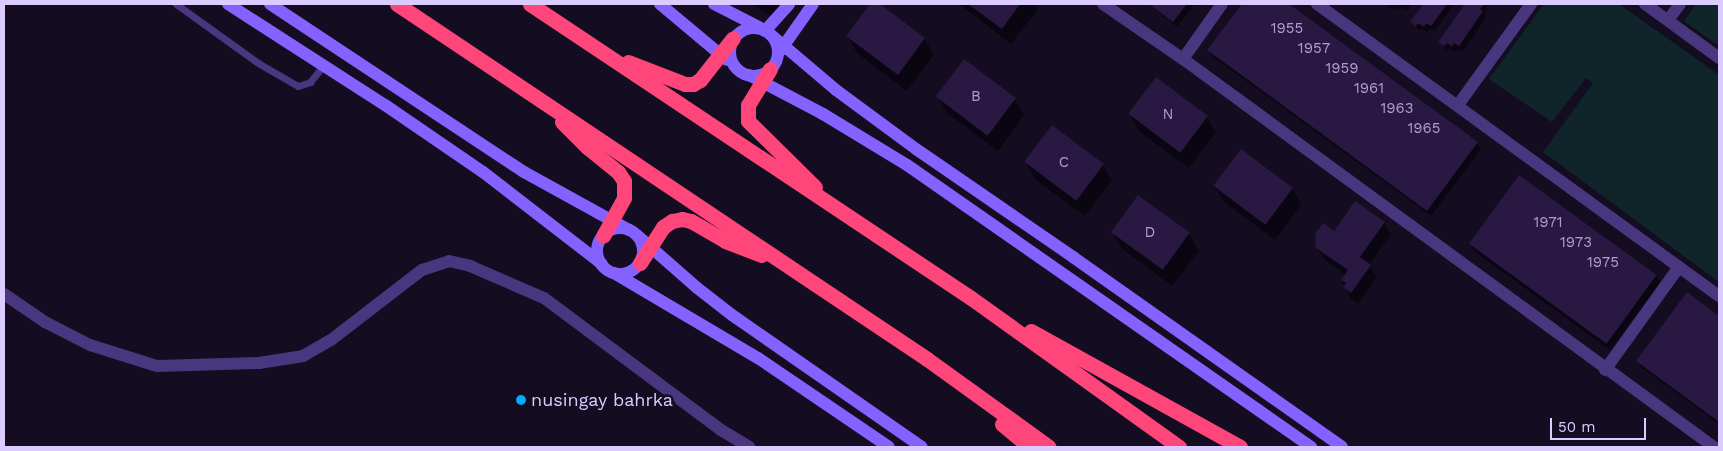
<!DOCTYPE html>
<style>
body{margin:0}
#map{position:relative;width:1723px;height:451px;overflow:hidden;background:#140c20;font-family:"Work Sans",sans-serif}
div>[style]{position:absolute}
.green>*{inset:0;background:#0f252a}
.shadow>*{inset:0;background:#0007}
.building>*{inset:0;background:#291841;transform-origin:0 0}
.lane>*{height:7px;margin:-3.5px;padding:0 3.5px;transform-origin:3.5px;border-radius:3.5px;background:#48377f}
.street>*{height:12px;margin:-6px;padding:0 6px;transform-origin:6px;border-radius:6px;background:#48377f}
.secondary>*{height:12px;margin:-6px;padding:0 6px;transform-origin:6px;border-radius:6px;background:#8562ff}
.secondary>.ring{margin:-6px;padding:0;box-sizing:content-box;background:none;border:12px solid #8562ff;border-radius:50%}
.highway>*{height:15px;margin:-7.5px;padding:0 7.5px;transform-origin:7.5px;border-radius:7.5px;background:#ff467a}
.dots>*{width:14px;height:14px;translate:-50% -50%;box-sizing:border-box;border:2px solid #140c20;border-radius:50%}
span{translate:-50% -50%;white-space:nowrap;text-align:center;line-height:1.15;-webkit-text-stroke:5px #140c20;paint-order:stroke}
.number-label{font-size:15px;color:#ae9ed0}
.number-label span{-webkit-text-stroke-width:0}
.poi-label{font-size:18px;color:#dbcbff}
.left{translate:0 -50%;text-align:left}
.frame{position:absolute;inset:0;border:5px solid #dbcbff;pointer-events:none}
.scale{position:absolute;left:1550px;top:418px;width:96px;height:22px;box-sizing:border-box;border:2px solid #dbcbff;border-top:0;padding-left:6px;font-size:15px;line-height:18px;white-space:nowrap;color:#dbcbff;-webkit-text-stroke:4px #140c20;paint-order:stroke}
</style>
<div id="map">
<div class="green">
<div style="clip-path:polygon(1544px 4px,1619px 4px,1719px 75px,1719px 282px,1543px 152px,1593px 83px,1586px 78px,1552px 122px,1489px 79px)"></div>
<div style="clip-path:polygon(1696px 4px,1719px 4px,1719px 46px,1684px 21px)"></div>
</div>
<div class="shadow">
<div style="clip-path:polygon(753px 4px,786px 4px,776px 19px)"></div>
<div style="clip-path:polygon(872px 4px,878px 4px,925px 39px,934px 55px,907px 91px,857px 53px,847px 36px)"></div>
<div style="clip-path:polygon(959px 4px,1035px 4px,1038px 9px,1011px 44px)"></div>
<div style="clip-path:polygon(1149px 4px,1195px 4px,1177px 27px)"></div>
<div style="clip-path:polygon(1243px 4px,1287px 4px,1477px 143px,1481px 149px,1431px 216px,1212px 56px,1209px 50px)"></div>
<div style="clip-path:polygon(1385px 4px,1411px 4px,1407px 10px,1402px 7px,1399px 10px,1394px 7px,1392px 10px)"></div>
<div style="clip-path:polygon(1425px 4px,1454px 4px,1435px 31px,1430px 28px,1427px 32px,1422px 28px,1420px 31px,1412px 22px)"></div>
<div style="clip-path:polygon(1467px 4px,1486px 4px,1487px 10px,1484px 14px,1486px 18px,1463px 51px,1458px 48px,1455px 52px,1450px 48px,1448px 51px,1440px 42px)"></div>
<div style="clip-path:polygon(938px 97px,1015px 99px,1024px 115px,998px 151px,947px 113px)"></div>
<div style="clip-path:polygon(1129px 114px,1207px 117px,1216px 133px,1189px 168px,1139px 131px)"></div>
<div style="clip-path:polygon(1025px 162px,1103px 165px,1112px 181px,1085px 216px,1035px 179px)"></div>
<div style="clip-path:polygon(1520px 177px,1656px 276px,1660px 282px,1610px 350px,1473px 250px,1470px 244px)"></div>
<div style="clip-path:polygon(1214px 186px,1292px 188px,1301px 205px,1275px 240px,1224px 202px)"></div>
<div style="clip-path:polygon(1139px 196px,1189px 234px,1199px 251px,1172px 286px,1121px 248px,1112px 232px)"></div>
<div style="clip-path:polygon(1384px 223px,1391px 235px,1369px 265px,1377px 277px,1358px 304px,1351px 299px,1345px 288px,1342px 280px,1346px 275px,1325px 260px,1317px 248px,1334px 232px)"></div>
<div style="clip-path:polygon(1687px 294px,1719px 317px,1719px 424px,1641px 367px,1638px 361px)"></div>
</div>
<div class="building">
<div style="clip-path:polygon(870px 4px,880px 4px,925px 38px,898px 75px,846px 36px)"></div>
<div style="clip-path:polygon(968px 4px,1020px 4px,1002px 29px)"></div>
<div style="clip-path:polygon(1149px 4px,1187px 4px,1173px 22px)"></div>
<div style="clip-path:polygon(1242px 4px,1289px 4px,1478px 142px,1427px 211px,1207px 50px)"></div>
<div style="clip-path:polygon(1423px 4px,1447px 4px,1431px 26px,1426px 23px,1424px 27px,1418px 23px,1416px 26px,1410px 22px)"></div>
<div style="clip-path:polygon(1465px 4px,1484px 4px,1480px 9px,1483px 11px,1459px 46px,1454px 43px,1452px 47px,1447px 43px,1444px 46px,1438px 42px)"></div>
<div style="left:964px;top:59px;width:65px;height:47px;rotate:37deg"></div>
<div style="left:1156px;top:77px;width:65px;height:46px;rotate:37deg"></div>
<div style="left:1052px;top:125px;width:65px;height:46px;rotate:37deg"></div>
<div style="left:1241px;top:149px;width:65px;height:46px;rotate:37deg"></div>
<div style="left:1519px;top:175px;width:170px;height:85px;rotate:36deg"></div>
<div style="left:1138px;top:195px;width:64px;height:46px;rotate:36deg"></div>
<div style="clip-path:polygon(1355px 201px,1385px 222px,1360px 257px,1371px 265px,1351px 293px,1343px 287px,1346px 283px,1341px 280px,1348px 270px,1316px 248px,1315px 234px,1323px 223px,1334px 231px)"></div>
<div style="clip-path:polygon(1687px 292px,1719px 316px,1719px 422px,1636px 361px)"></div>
</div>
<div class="lane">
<div style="left:176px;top:4px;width:101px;rotate:35.7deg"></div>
<div style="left:258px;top:63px;width:46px;rotate:29.9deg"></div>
<div style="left:298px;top:86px;width:13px;rotate:-18deg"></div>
<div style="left:310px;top:82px;width:22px;rotate:-51deg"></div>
</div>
<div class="street">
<div style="left:1103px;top:4px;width:97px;rotate:34.5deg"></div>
<div style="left:1183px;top:59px;width:658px;rotate:36.16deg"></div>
<div style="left:1317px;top:4px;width:497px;rotate:36deg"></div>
<div style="left:1645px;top:4px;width:92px;rotate:36.1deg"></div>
<div style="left:1668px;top:20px;width:20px;rotate:-53deg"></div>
<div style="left:1183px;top:59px;width:67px;rotate:-54.7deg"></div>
<div style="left:1458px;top:105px;width:125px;rotate:-54.1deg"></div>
<div style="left:4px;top:294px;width:50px;rotate:34.3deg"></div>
<div style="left:45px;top:322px;width:51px;rotate:27.1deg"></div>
<div style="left:90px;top:345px;width:70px;rotate:17.4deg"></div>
<div style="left:157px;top:366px;width:102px;rotate:-1.7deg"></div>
<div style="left:259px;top:363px;width:45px;rotate:-9deg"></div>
<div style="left:303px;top:356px;width:32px;rotate:-30deg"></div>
<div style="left:331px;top:340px;width:115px;rotate:-37.6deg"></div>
<div style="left:422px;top:270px;width:28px;rotate:-18deg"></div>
<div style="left:449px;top:261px;width:22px;rotate:13deg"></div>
<div style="left:470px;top:266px;width:81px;rotate:23.4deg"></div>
<div style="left:544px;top:298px;width:221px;rotate:36.7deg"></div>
<div style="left:721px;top:430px;width:33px;rotate:31deg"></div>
<div style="left:1605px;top:370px;width:127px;rotate:-54.3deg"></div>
</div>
<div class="secondary">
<div style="left:228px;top:4px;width:187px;rotate:32.8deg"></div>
<div style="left:385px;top:105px;width:119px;rotate:34.4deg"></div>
<div style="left:483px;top:172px;width:150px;rotate:37.7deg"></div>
<div style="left:270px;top:4px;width:305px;rotate:33.5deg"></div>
<div style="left:524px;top:172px;width:120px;rotate:28.9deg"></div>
<div style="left:660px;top:4px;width:87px;rotate:39.9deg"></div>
<div style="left:714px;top:4px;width:51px;rotate:27.1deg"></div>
<div class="ring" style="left:730px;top:28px;width:36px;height:36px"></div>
<div style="left:765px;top:31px;width:36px;rotate:-48deg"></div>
<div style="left:770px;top:34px;width:87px;rotate:40.3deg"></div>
<div style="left:836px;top:90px;width:99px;rotate:36.4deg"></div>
<div style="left:916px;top:149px;width:191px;rotate:34.5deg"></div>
<div style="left:1073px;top:257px;width:329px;rotate:35.2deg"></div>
<div style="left:780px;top:51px;width:57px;rotate:-54.9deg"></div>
<div style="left:749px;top:75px;width:84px;rotate:27.8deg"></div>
<div style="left:823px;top:114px;width:98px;rotate:31.3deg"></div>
<div style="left:907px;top:165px;width:493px;rotate:34.9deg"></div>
<div class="ring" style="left:597px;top:228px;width:34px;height:34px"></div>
<div style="left:638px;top:236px;width:77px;rotate:41.3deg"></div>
<div style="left:696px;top:287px;width:46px;rotate:37.9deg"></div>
<div style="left:732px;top:315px;width:231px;rotate:34.8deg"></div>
<div style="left:614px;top:273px;width:167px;rotate:30.6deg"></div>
<div style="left:758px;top:358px;width:158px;rotate:34.2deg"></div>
</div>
<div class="highway">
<div style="left:397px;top:4px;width:638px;rotate:33.81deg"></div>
<div style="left:927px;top:359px;width:150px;rotate:35.8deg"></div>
<div style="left:530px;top:4px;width:530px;rotate:33.69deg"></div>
<div style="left:971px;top:298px;width:256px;rotate:35.6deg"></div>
<div style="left:628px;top:62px;width:61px;rotate:21.1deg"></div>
<div style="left:685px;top:84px;width:8px"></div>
<div style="left:693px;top:84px;width:8px;rotate:-30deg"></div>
<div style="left:700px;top:80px;width:53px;rotate:-51.8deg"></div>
<div style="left:770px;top:69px;width:42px;rotate:121.4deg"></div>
<div style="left:748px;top:105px;width:16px;rotate:90deg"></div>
<div style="left:748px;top:121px;width:94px;rotate:44.6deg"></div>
<div style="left:562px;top:122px;width:35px;rotate:45deg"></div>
<div style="left:587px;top:147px;width:40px;rotate:39deg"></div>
<div style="left:618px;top:172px;width:11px;rotate:56deg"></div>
<div style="left:624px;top:181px;width:17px;rotate:90deg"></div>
<div style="left:624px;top:198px;width:43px;rotate:118.9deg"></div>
<div style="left:640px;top:263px;width:43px;rotate:-57.4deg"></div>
<div style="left:663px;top:227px;width:11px;rotate:-34deg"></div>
<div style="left:672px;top:221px;width:10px;rotate:-11deg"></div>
<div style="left:682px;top:219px;width:9px;rotate:13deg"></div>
<div style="left:691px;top:221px;width:39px;rotate:30deg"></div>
<div style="left:725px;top:241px;width:39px;rotate:21deg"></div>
<div style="left:1031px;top:331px;width:239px;rotate:29deg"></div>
<div style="left:1002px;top:424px;width:35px;rotate:40deg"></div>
</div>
<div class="dots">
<div style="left:521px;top:400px;background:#00acf6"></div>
</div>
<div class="number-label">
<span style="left:1287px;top:29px">1955</span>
<span style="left:1314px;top:49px">1957</span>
<span style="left:1342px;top:69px">1959</span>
<span style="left:1369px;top:89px">1961</span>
<span style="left:976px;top:97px">B</span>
<span style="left:1397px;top:109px">1963</span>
<span style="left:1168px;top:115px">N</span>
<span style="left:1424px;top:129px">1965</span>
<span style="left:1064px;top:163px">C</span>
<span style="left:1548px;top:223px">1971</span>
<span style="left:1150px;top:233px">D</span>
<span style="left:1576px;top:243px">1973</span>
<span style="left:1603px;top:263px">1975</span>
</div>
<div class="poi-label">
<span class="left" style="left:531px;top:400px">nusingay bahrka</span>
</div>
<div class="frame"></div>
<div class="scale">50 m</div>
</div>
